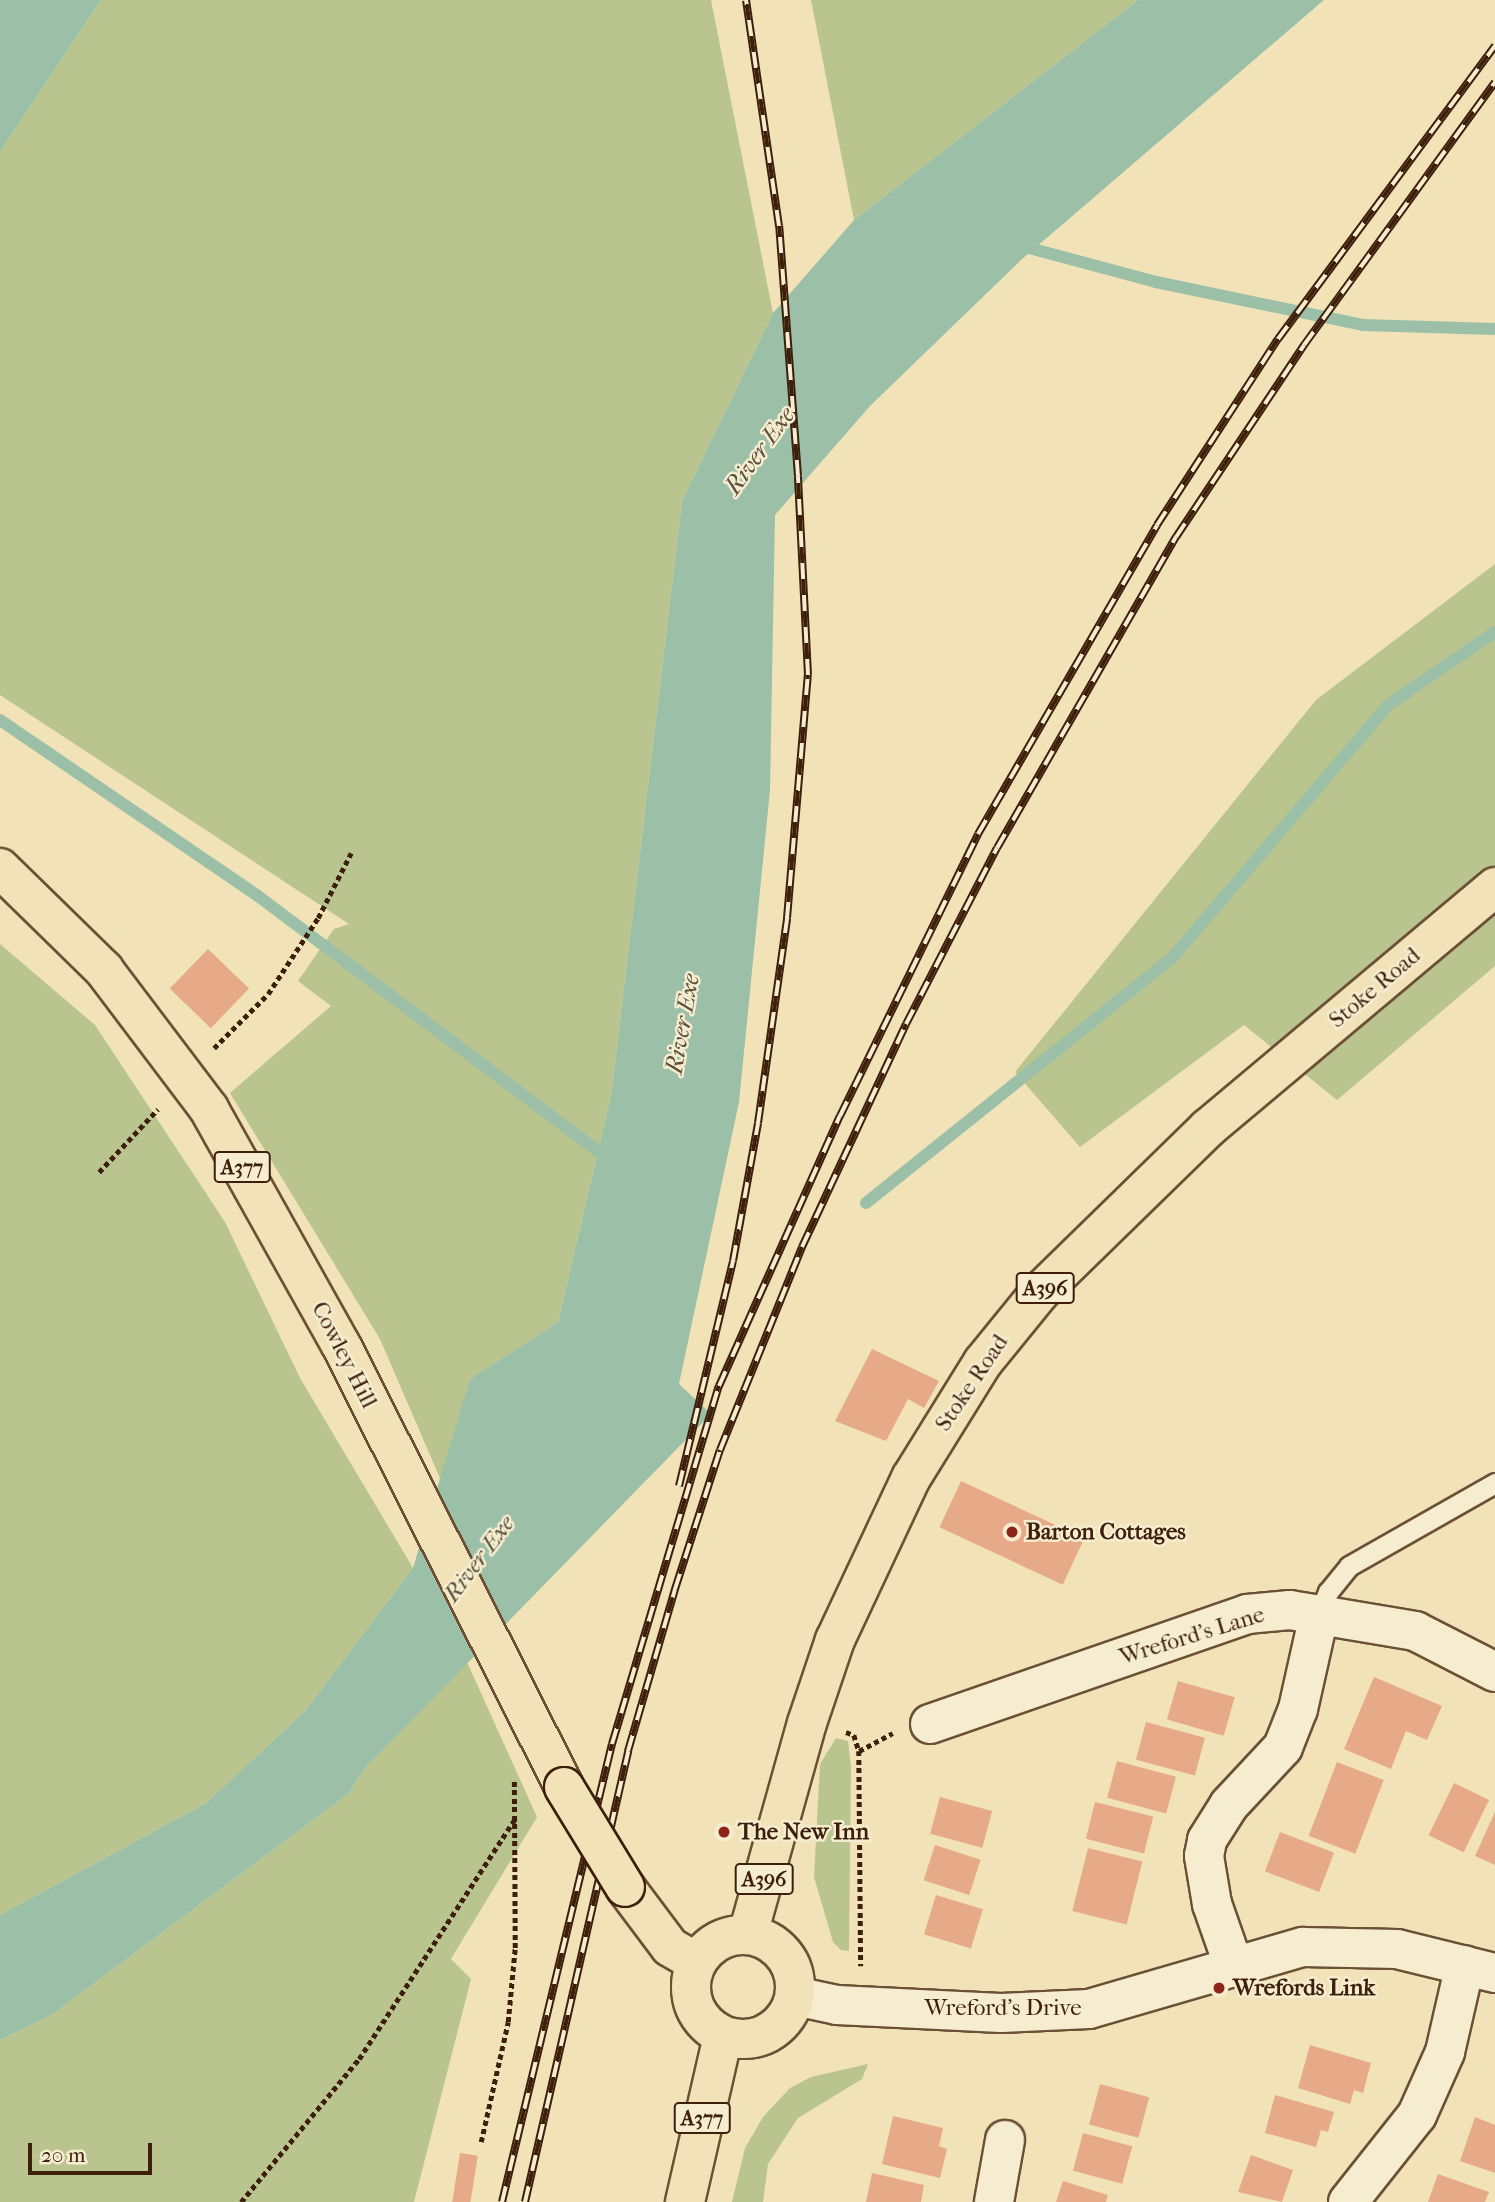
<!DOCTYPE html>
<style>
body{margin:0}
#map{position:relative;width:1495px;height:2202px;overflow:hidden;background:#f1e3b7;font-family:"IM FELL French Canon",serif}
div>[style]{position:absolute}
.green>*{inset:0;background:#b9c48f}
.water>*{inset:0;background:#9cbfa8}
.stream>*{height:12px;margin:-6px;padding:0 6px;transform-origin:6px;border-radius:6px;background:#9cbfa8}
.building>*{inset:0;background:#e6aa88;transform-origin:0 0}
.path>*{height:4.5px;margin-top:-2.25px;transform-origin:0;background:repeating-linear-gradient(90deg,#3e1f0b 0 5px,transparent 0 8.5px)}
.roads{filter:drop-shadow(2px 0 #6b5036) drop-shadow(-2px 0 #6b5036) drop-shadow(0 2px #6b5036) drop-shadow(0 -2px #6b5036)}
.lane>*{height:19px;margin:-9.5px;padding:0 9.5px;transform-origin:9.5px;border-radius:9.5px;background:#f6edd0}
.street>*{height:38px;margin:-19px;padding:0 19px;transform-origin:19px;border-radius:19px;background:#f6edd0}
.primary>*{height:38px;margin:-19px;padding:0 19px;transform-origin:19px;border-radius:19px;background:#f1e3b7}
.highway>*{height:38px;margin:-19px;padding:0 19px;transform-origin:19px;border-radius:19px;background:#f1e3b7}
.highway>.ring{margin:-19px;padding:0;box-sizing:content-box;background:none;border:38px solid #f1e3b7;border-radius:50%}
.rail>*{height:8px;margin-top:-4px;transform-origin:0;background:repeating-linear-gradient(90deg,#f6edd0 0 16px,#3e1f0b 0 32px);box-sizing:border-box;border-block:2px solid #3e1f0b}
.bridges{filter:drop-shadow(2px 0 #3e1f0b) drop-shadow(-2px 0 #3e1f0b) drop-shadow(0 2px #3e1f0b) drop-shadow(0 -2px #3e1f0b)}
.highway-bridge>*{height:38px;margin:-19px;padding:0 19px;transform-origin:19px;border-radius:19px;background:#f1e3b7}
.dots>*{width:19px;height:19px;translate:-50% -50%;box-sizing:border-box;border:4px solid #f6edd0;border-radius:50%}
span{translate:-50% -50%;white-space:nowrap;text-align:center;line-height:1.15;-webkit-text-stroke:5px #f6edd0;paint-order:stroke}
.shield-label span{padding:2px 5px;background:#f6edd0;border:2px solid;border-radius:5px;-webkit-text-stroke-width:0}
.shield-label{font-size:21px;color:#3e1f0b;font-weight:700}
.street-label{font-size:23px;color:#3e1f0b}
.poi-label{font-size:23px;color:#3e1f0b;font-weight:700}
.left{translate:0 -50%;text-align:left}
.water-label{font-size:24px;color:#5a4f3a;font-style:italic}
.scale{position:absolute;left:28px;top:2143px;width:124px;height:32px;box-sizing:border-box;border:4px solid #3e1f0b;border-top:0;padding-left:9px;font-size:21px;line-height:24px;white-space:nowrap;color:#3e1f0b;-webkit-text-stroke:5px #f6edd0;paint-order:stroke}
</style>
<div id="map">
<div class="green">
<div style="clip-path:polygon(101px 0,711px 0,773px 313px,682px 501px,611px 1096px,558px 1322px,470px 1379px,442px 1483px,380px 1339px,230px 1093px,331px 1006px,298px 981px,334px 929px,349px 924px,0 695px,0 152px)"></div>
<div style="clip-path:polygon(811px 0,1138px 0,854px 220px)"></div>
<div style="clip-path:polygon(1495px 564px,1495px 966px,1337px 1100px,1244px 1025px,1080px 1147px,1015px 1072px,1316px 700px)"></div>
<div style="clip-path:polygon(0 944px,95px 1025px,225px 1222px,300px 1378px,413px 1568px,305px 1711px,206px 1803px,0 1915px)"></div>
<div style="clip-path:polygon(467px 1662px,537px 1817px,451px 1959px,471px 1979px,414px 2202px,0 2202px,0 2040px,53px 2014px,348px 1794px,366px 1767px)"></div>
<div style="clip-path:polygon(836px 1738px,848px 1741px,851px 1766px,849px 1951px,841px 1950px,833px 1942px,814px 1877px,820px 1764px)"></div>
<div style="clip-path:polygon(868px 2064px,862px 2079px,798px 2118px,768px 2164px,763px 2202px,732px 2202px,745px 2148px,763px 2117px,790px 2088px,811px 2077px)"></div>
</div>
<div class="water">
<div style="clip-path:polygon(0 0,101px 0,0 152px)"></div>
<div style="clip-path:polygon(1138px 0,1324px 0,1021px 260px,870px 406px,775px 515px,770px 790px,739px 1102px,679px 1384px,711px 1414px,366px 1767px,348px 1794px,53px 2014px,0 2040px,0 1915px,206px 1803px,305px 1711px,413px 1568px,470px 1379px,558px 1322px,611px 1096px,682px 501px,773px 313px,854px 220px)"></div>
</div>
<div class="stream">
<div style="left:1018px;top:245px;width:143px;rotate:15deg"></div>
<div style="left:1156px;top:282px;width:211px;rotate:11.7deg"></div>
<div style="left:1363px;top:325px;width:132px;rotate:1.7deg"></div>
<div style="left:0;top:720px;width:312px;rotate:34.3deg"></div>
<div style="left:258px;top:896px;width:439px;rotate:36.9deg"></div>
<div style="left:866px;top:1203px;width:392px;rotate:-38.7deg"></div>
<div style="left:1172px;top:958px;width:333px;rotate:-49.5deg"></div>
<div style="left:1388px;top:705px;width:130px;rotate:-34.3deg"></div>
</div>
<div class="building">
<div style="left:208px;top:949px;width:57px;height:55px;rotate:44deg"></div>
<div style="clip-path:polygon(872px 1349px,939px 1381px,924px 1408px,908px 1399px,886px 1441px,835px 1421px)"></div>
<div style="left:961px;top:1481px;width:136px;height:51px;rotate:25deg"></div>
<div style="clip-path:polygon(1374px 1677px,1442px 1706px,1427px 1740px,1406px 1731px,1391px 1769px,1344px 1749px)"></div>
<div style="left:1178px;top:1681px;width:59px;height:40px;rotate:16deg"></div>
<div style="left:1146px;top:1722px;width:61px;height:39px;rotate:15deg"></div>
<div style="left:1117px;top:1761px;width:61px;height:38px;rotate:15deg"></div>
<div style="left:1337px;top:1762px;width:50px;height:79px;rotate:21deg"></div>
<div style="left:1454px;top:1783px;width:39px;height:58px;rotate:26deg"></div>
<div style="left:940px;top:1797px;width:54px;height:38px;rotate:15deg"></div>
<div style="left:1095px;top:1802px;width:60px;height:38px;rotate:14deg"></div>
<div style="clip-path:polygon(1495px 1812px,1495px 1865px,1475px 1856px)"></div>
<div style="left:1280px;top:1832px;width:58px;height:42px;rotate:21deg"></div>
<div style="left:935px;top:1845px;width:48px;height:37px;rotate:18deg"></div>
<div style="left:1088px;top:1848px;width:56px;height:65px;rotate:14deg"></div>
<div style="left:936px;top:1895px;width:49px;height:41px;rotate:17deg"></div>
<div style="clip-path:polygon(1310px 2045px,1371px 2063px,1363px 2093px,1354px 2090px,1350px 2104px,1298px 2088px)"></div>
<div style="left:1100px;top:2084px;width:51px;height:42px;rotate:15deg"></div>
<div style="clip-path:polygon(1275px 2095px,1334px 2112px,1328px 2132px,1321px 2130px,1316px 2147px,1265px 2133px)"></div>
<div style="clip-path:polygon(893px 2116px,943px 2128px,939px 2146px,947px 2149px,940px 2178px,882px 2164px)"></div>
<div style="clip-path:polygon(1475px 2117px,1495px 2125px,1495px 2173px,1460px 2161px)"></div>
<div style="left:1083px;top:2133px;width:51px;height:39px;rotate:15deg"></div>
<div style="left:460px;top:2153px;width:18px;height:50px;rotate:9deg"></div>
<div style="clip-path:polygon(1251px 2155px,1293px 2170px,1282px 2202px,1238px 2192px)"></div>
<div style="clip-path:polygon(872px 2173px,924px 2185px,921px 2202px,866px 2202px)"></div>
<div style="clip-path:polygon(1438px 2174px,1489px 2192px,1485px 2202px,1428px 2202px)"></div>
<div style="clip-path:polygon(1063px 2181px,1108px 2195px,1106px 2202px,1056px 2202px)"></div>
</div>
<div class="path">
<div style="left:214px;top:1048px;width:76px;rotate:-45deg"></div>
<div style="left:268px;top:994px;width:91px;rotate:-56.7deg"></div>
<div style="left:318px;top:918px;width:73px;rotate:-63.1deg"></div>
<div style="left:99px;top:1172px;width:86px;rotate:-46.9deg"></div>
<div style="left:846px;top:1732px;width:9px;rotate:21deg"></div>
<div style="left:854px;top:1735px;width:17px;rotate:73deg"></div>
<div style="left:859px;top:1751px;width:215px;rotate:89.5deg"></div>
<div style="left:859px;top:1751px;width:38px;rotate:-28deg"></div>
<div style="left:481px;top:2142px;width:123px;rotate:-77.3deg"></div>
<div style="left:508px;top:2022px;width:74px;rotate:-84.6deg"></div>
<div style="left:515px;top:1948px;width:170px;rotate:-90.3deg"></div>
<div style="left:241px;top:2202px;width:185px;rotate:-50.5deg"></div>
<div style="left:359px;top:2059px;width:286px;rotate:-57deg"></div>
</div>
<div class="roads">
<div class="lane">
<div style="left:1319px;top:1615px;width:25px;rotate:-69deg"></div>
<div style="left:1328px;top:1592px;width:33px;rotate:-51deg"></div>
<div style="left:1349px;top:1566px;width:168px;rotate:-29.6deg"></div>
</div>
<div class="street">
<div style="left:930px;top:1724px;width:336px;rotate:-19.1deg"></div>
<div style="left:1247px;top:1614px;width:43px;rotate:-5.3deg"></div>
<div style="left:1290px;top:1610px;width:127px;rotate:9.5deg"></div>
<div style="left:1415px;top:1631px;width:90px;rotate:27.1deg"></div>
<div style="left:1233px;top:1964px;width:64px;rotate:-109.3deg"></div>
<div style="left:1212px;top:1904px;width:49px;rotate:-99.5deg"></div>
<div style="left:1204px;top:1856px;width:16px;rotate:-79deg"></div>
<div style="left:1207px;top:1840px;width:41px;rotate:-57.8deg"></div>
<div style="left:1229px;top:1805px;width:79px;rotate:-47deg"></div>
<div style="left:1283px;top:1747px;width:41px;rotate:-68.5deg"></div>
<div style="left:1298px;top:1709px;width:96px;rotate:-77.4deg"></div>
<div style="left:795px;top:1996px;width:43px;rotate:12.1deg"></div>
<div style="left:837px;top:2005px;width:164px;rotate:2.8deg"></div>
<div style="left:1001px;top:2013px;width:88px;rotate:-2.6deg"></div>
<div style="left:1089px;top:2009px;width:223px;rotate:-16.2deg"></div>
<div style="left:1303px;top:1947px;width:94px;rotate:1.2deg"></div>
<div style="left:1397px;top:1949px;width:101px;rotate:13.8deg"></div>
<div style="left:994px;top:2202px;width:63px;rotate:-79.9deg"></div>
<div style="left:1348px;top:2202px;width:111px;rotate:-51.6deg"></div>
<div style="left:1417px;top:2115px;width:69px;rotate:-66deg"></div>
<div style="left:1445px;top:2052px;width:89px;rotate:-77.1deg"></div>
</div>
<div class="primary">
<div style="left:748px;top:1934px;width:219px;rotate:-74.4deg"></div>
<div style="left:807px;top:1723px;width:88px;rotate:-71.4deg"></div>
<div style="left:835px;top:1640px;width:179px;rotate:-64.9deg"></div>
<div style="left:911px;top:1478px;width:137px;rotate:-58.2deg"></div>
<div style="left:983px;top:1362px;width:89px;rotate:-50.9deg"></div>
<div style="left:1039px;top:1293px;width:236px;rotate:-44.3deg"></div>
<div style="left:1208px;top:1128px;width:375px;rotate:-40deg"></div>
</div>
<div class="highway">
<div style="left:0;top:868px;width:146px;rotate:44.4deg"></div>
<div style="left:104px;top:970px;width:174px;rotate:52.9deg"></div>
<div style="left:209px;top:1109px;width:270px;rotate:60.8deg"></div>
<div style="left:341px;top:1345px;width:495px;rotate:63.2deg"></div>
<div style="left:625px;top:1887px;width:75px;rotate:53.1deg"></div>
<div style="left:670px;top:1947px;width:30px;rotate:30deg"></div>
<div class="ring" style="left:691px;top:1935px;width:66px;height:66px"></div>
<div style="left:685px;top:2202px;width:170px;rotate:-77.1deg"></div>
</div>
</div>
<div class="rail">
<div style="left:679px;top:1486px;width:231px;rotate:-76.5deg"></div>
<div style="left:733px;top:1261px;width:140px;rotate:-79.7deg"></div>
<div style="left:758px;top:1123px;width:207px;rotate:-81.9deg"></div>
<div style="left:787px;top:918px;width:244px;rotate:-85.1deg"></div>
<div style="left:808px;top:675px;width:199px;rotate:-92.9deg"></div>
<div style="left:798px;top:476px;width:251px;rotate:-94.3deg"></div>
<div style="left:779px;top:226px;width:228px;rotate:-98.3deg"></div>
<div style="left:502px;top:2202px;width:471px;rotate:-76.5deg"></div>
<div style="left:612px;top:1744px;width:374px;rotate:-73.4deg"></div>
<div style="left:719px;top:1386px;width:296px;rotate:-65.9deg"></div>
<div style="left:840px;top:1116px;width:314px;rotate:-63.9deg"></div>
<div style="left:978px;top:834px;width:357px;rotate:-59.9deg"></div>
<div style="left:1157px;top:525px;width:222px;rotate:-57deg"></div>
<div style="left:1278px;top:339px;width:365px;rotate:-53.5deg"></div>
<div style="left:525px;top:2202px;width:463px;rotate:-77.1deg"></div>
<div style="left:628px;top:1751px;width:169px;rotate:-73.8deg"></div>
<div style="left:675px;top:1589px;width:146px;rotate:-72.1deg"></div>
<div style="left:720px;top:1450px;width:219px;rotate:-68deg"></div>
<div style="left:802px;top:1247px;width:246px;rotate:-65deg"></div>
<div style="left:906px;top:1024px;width:198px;rotate:-62.7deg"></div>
<div style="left:997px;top:848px;width:359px;rotate:-60.1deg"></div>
<div style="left:1176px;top:537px;width:231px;rotate:-56.3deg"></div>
<div style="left:1304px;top:345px;width:325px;rotate:-54deg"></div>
</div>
<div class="bridges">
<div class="highway-bridge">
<div style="left:564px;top:1787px;width:117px;rotate:58.6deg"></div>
</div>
</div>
<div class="dots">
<div style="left:1012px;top:1532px;background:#8f2418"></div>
<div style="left:724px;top:1832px;background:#8f2418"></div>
<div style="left:1219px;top:1988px;background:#8f2418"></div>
</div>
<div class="shield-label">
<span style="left:242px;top:1167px">A377</span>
<span style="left:1045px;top:1288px">A396</span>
<span style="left:764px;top:1879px">A396</span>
<span style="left:702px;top:2118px">A377</span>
</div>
<div class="street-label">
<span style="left:1375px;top:988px;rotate:-40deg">Stoke Road</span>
<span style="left:344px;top:1355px;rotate:63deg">Cowley Hill</span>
<span style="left:972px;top:1383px;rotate:-56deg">Stoke Road</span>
<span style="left:1192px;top:1636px;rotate:-17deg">Wreford's Lane</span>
<span style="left:1003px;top:2008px">Wreford's Drive</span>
</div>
<div class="poi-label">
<span class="left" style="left:1026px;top:1532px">Barton Cottages</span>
<span class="left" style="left:738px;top:1832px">The New Inn</span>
<span class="left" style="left:1233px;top:1988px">Wrefords Link</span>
</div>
<div class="water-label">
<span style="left:760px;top:451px;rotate:-54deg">River Exe</span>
<span style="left:683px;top:1024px;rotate:-80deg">River Exe</span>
<span style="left:479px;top:1559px;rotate:-53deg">River Exe</span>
</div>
<div class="scale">20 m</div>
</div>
